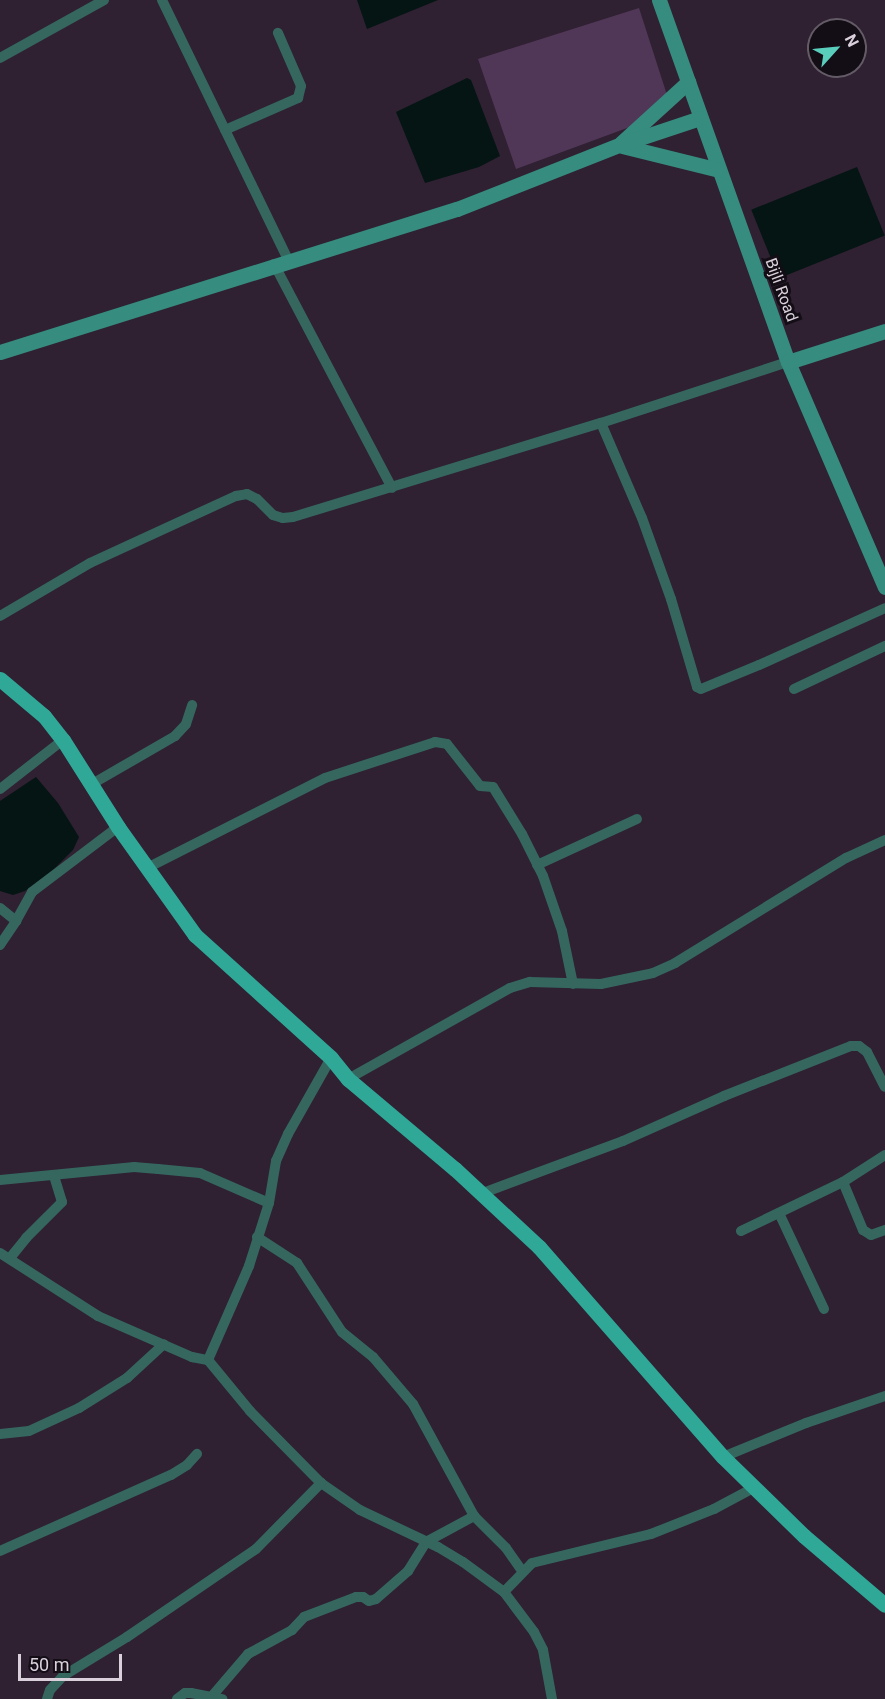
<!DOCTYPE html>
<style>
body{margin:0}
#map{position:relative;width:885px;height:1699px;overflow:hidden;background:#2f2032;font-family:Roboto,sans-serif}
div>[style]{position:absolute}
.green>*{inset:0;background:#513757}
.water>*{inset:0;background:#041513;transform-origin:0 0}
.street>*{height:10px;margin:-5px;padding:0 5px;transform-origin:5px;border-radius:5px;background:#35675f}
.secondary>*{height:15px;margin:-7.5px;padding:0 7.5px;transform-origin:7.5px;border-radius:7.5px;background:#358c7f}
.primary>*{height:15px;margin:-7.5px;padding:0 7.5px;transform-origin:7.5px;border-radius:7.5px;background:#30a897}
span{translate:-50% -50%;white-space:nowrap;text-align:center;line-height:1.15;-webkit-text-stroke:6px #130d15;paint-order:stroke}
.street-label{font-size:16px;color:#dad0dc}
.north{position:absolute;left:807px;top:18px;width:60px;height:60px;box-sizing:border-box;background:#130d15;border:2px solid #635b65;border-radius:50%;rotate:63deg;font-size:16px;font-weight:700;line-height:24px;text-align:center;color:#dad0dc}
.north::after{content:'';display:block;margin:auto;width:21px;height:27px;background:#5acebc;clip-path:polygon(50% 0,100% 100%,50% 72%,0 100%)}
.scale{position:absolute;left:18px;top:1654px;width:104px;height:27px;box-sizing:border-box;border:3px solid #dad0dc;border-top:0;padding-left:8px;font-size:18px;line-height:21px;white-space:nowrap;color:#dad0dc;-webkit-text-stroke:4px #130d15;paint-order:stroke}
</style>
<div id="map">
<div class="green">
<div style="clip-path:polygon(639px 8px,667px 95px,646px 121px,516px 169px,478px 59px)"></div>
</div>
<div class="water">
<div style="clip-path:polygon(357px 0,438px 0,367px 29px)"></div>
<div style="clip-path:polygon(467px 78px,471px 80px,500px 156px,479px 167px,425px 183px,396px 112px)"></div>
<div style="left:857px;top:167px;width:74px;height:114px;rotate:68deg"></div>
<div style="clip-path:polygon(36px 777px,58px 803px,79px 837px,73px 850px,54px 869px,25px 891px,13px 895px,0 891px,0 801px)"></div>
</div>
<div class="street">
<div style="left:162px;top:0;width:289px;rotate:64.1deg"></div>
<div style="left:0;top:58px;width:119px;rotate:-29.1deg"></div>
<div style="left:225px;top:130px;width:80px;rotate:-23.7deg"></div>
<div style="left:298px;top:98px;width:12px;rotate:-76deg"></div>
<div style="left:301px;top:86px;width:58px;rotate:-113.5deg"></div>
<div style="left:274px;top:264px;width:253px;rotate:62.2deg"></div>
<div style="left:601px;top:423px;width:103px;rotate:66.7deg"></div>
<div style="left:642px;top:518px;width:86px;rotate:70.3deg"></div>
<div style="left:671px;top:599px;width:92px;rotate:73.5deg"></div>
<div style="left:697px;top:687px;width:4px;rotate:27deg"></div>
<div style="left:701px;top:689px;width:63px;rotate:-22.5deg"></div>
<div style="left:759px;top:665px;width:138px;rotate:-24.3deg"></div>
<div style="left:0;top:616px;width:104px;rotate:-30.5deg"></div>
<div style="left:90px;top:563px;width:161px;rotate:-24.7deg"></div>
<div style="left:236px;top:496px;width:11px;rotate:-10deg"></div>
<div style="left:247px;top:494px;width:11px;rotate:27deg"></div>
<div style="left:257px;top:499px;width:23px;rotate:45deg"></div>
<div style="left:273px;top:515px;width:10px;rotate:17deg"></div>
<div style="left:283px;top:518px;width:10px;rotate:-6deg"></div>
<div style="left:293px;top:517px;width:322px;rotate:-17deg"></div>
<div style="left:601px;top:423px;width:197px;rotate:-18.1deg"></div>
<div style="left:794px;top:689px;width:101px;rotate:-25.3deg"></div>
<div style="left:92px;top:784px;width:96px;rotate:-30deg"></div>
<div style="left:175px;top:736px;width:16px;rotate:-47deg"></div>
<div style="left:186px;top:724px;width:20px;rotate:-72deg"></div>
<div style="left:0;top:789px;width:80px;rotate:-37.9deg"></div>
<div style="left:537px;top:865px;width:110px;rotate:-24.7deg"></div>
<div style="left:147px;top:868px;width:199px;rotate:-26.8deg"></div>
<div style="left:325px;top:778px;width:116px;rotate:-18.1deg"></div>
<div style="left:435px;top:742px;width:12px;rotate:9deg"></div>
<div style="left:447px;top:744px;width:53px;rotate:51.8deg"></div>
<div style="left:480px;top:786px;width:13px;rotate:4deg"></div>
<div style="left:493px;top:787px;width:55px;rotate:58.3deg"></div>
<div style="left:522px;top:834px;width:47px;rotate:63.4deg"></div>
<div style="left:543px;top:876px;width:58px;rotate:70.9deg"></div>
<div style="left:562px;top:931px;width:54px;rotate:78.3deg"></div>
<div style="left:0;top:908px;width:21px;rotate:39deg"></div>
<div style="left:16px;top:921px;width:33px;rotate:-61deg"></div>
<div style="left:32px;top:892px;width:108px;rotate:-37.1deg"></div>
<div style="left:0;top:945px;width:29px;rotate:-56deg"></div>
<div style="left:348px;top:1079px;width:186px;rotate:-29.3deg"></div>
<div style="left:510px;top:988px;width:21px;rotate:-17deg"></div>
<div style="left:530px;top:982px;width:71px;rotate:1.6deg"></div>
<div style="left:601px;top:984px;width:53px;rotate:-11.9deg"></div>
<div style="left:653px;top:973px;width:24px;rotate:-24deg"></div>
<div style="left:675px;top:963px;width:201px;rotate:-31.6deg"></div>
<div style="left:846px;top:858px;width:43px;rotate:-24.8deg"></div>
<div style="left:0;top:1180px;width:135px;rotate:-5.5deg"></div>
<div style="left:134px;top:1167px;width:24px;rotate:5deg"></div>
<div style="left:158px;top:1169px;width:42px;rotate:5.4deg"></div>
<div style="left:200px;top:1173px;width:75px;rotate:23.5deg"></div>
<div style="left:843px;top:1182px;width:52px;rotate:67.4deg"></div>
<div style="left:863px;top:1230px;width:9px;rotate:32deg"></div>
<div style="left:871px;top:1235px;width:15px;rotate:-20deg"></div>
<div style="left:483px;top:1193px;width:149px;rotate:-20.4deg"></div>
<div style="left:623px;top:1141px;width:111px;rotate:-24deg"></div>
<div style="left:724px;top:1096px;width:136px;rotate:-21.5deg"></div>
<div style="left:851px;top:1046px;width:8px"></div>
<div style="left:859px;top:1046px;width:10px;rotate:37deg"></div>
<div style="left:867px;top:1052px;width:39px;rotate:63deg"></div>
<div style="left:779px;top:1213px;width:106px;rotate:64.9deg"></div>
<div style="left:741px;top:1231px;width:113px;rotate:-25.7deg"></div>
<div style="left:843px;top:1182px;width:50px;rotate:-32.7deg"></div>
<div style="left:257px;top:1237px;width:48px;rotate:33deg"></div>
<div style="left:297px;top:1263px;width:82px;rotate:56.9deg"></div>
<div style="left:342px;top:1332px;width:40px;rotate:39deg"></div>
<div style="left:373px;top:1357px;width:62px;rotate:49.6deg"></div>
<div style="left:413px;top:1404px;width:128px;rotate:61.4deg"></div>
<div style="left:474px;top:1516px;width:45px;rotate:45deg"></div>
<div style="left:506px;top:1548px;width:28px;rotate:55deg"></div>
<div style="left:0;top:1253px;width:117px;rotate:32.7deg"></div>
<div style="left:98px;top:1316px;width:103px;rotate:23.6deg"></div>
<div style="left:192px;top:1357px;width:16px;rotate:11deg"></div>
<div style="left:208px;top:1360px;width:66px;rotate:50.5deg"></div>
<div style="left:250px;top:1411px;width:101px;rotate:45.4deg"></div>
<div style="left:321px;top:1483px;width:47px;rotate:34.7deg"></div>
<div style="left:360px;top:1510px;width:86px;rotate:25.4deg"></div>
<div style="left:438px;top:1547px;width:29px;rotate:31deg"></div>
<div style="left:463px;top:1562px;width:51px;rotate:36.2deg"></div>
<div style="left:504px;top:1592px;width:50px;rotate:53.1deg"></div>
<div style="left:534px;top:1632px;width:20px;rotate:63deg"></div>
<div style="left:543px;top:1650px;width:50px;rotate:79.6deg"></div>
<div style="left:10px;top:1258px;width:26px;rotate:-51deg"></div>
<div style="left:26px;top:1238px;width:51px;rotate:-45deg"></div>
<div style="left:62px;top:1202px;width:27px;rotate:-107deg"></div>
<div style="left:208px;top:1360px;width:103px;rotate:-66.4deg"></div>
<div style="left:249px;top:1266px;width:66px;rotate:-72.4deg"></div>
<div style="left:269px;top:1203px;width:43px;rotate:-80.5deg"></div>
<div style="left:276px;top:1161px;width:30px;rotate:-66deg"></div>
<div style="left:288px;top:1134px;width:87px;rotate:-60.5deg"></div>
<div style="left:0;top:1434px;width:29px;rotate:-6deg"></div>
<div style="left:29px;top:1431px;width:55px;rotate:-24.7deg"></div>
<div style="left:79px;top:1408px;width:57px;rotate:-32deg"></div>
<div style="left:127px;top:1378px;width:50px;rotate:-42.6deg"></div>
<div style="left:723px;top:1457px;width:90px;rotate:-22.3deg"></div>
<div style="left:806px;top:1423px;width:83px;rotate:-18.9deg"></div>
<div style="left:0;top:1551px;width:187px;rotate:-24deg"></div>
<div style="left:171px;top:1475px;width:19px;rotate:-32deg"></div>
<div style="left:187px;top:1465px;width:15px;rotate:-48deg"></div>
<div style="left:504px;top:1592px;width:40px;rotate:-46deg"></div>
<div style="left:532px;top:1563px;width:122px;rotate:-13.7deg"></div>
<div style="left:651px;top:1534px;width:68px;rotate:-21.6deg"></div>
<div style="left:714px;top:1509px;width:47px;rotate:-28.2deg"></div>
<div style="left:213px;top:1695px;width:54px;rotate:-49.5deg"></div>
<div style="left:248px;top:1654px;width:50px;rotate:-28.6deg"></div>
<div style="left:292px;top:1630px;width:18px;rotate:-47deg"></div>
<div style="left:304px;top:1617px;width:56px;rotate:-21deg"></div>
<div style="left:356px;top:1597px;width:7px"></div>
<div style="left:363px;top:1597px;width:7px;rotate:34deg"></div>
<div style="left:369px;top:1601px;width:7px;rotate:-16deg"></div>
<div style="left:376px;top:1599px;width:43px;rotate:-41.2deg"></div>
<div style="left:408px;top:1571px;width:34px;rotate:-58deg"></div>
<div style="left:426px;top:1542px;width:55px;rotate:-28.4deg"></div>
<div style="left:47px;top:1699px;width:9px;rotate:-72deg"></div>
<div style="left:50px;top:1690px;width:19px;rotate:-47deg"></div>
<div style="left:63px;top:1676px;width:75px;rotate:-31.4deg"></div>
<div style="left:127px;top:1637px;width:156px;rotate:-34.3deg"></div>
<div style="left:256px;top:1549px;width:93px;rotate:-45.4deg"></div>
<div style="left:177px;top:1699px;width:10px;rotate:-37deg"></div>
<div style="left:185px;top:1693px;width:6px"></div>
<div style="left:191px;top:1693px;width:32px;rotate:11deg"></div>
</div>
<div class="secondary">
<div style="left:659px;top:0;width:384px;rotate:70.4deg"></div>
<div style="left:788px;top:362px;width:245px;rotate:66.7deg"></div>
<div style="left:621px;top:143px;width:91px;rotate:-42.3deg"></div>
<div style="left:622px;top:146px;width:100px;rotate:13.9deg"></div>
<div style="left:0;top:352px;width:479px;rotate:-17.4deg"></div>
<div style="left:457px;top:209px;width:174px;rotate:-21.6deg"></div>
<div style="left:619px;top:145px;width:85px;rotate:-18.4deg"></div>
<div style="left:788px;top:362px;width:102px;rotate:-17.7deg"></div>
</div>
<div class="primary">
<div style="left:0;top:679px;width:57px;rotate:40.1deg"></div>
<div style="left:44px;top:716px;width:31px;rotate:52deg"></div>
<div style="left:63px;top:740px;width:103px;rotate:57.7deg"></div>
<div style="left:118px;top:827px;width:133px;rotate:54.5deg"></div>
<div style="left:195px;top:935px;width:183px;rotate:42.1deg"></div>
<div style="left:331px;top:1058px;width:27px;rotate:51deg"></div>
<div style="left:348px;top:1079px;width:140px;rotate:40.1deg"></div>
<div style="left:455px;top:1169px;width:115px;rotate:42.9deg"></div>
<div style="left:539px;top:1247px;width:279px;rotate:48.8deg"></div>
<div style="left:723px;top:1457px;width:113px;rotate:44.3deg"></div>
<div style="left:804px;top:1536px;width:106px;rotate:40.4deg"></div>
</div>
<div class="street-label">
<span style="left:781px;top:290px;rotate:70deg">Bijli Road</span>
</div>
<div class="north">N</div>
<div class="scale">50 m</div>
</div>
